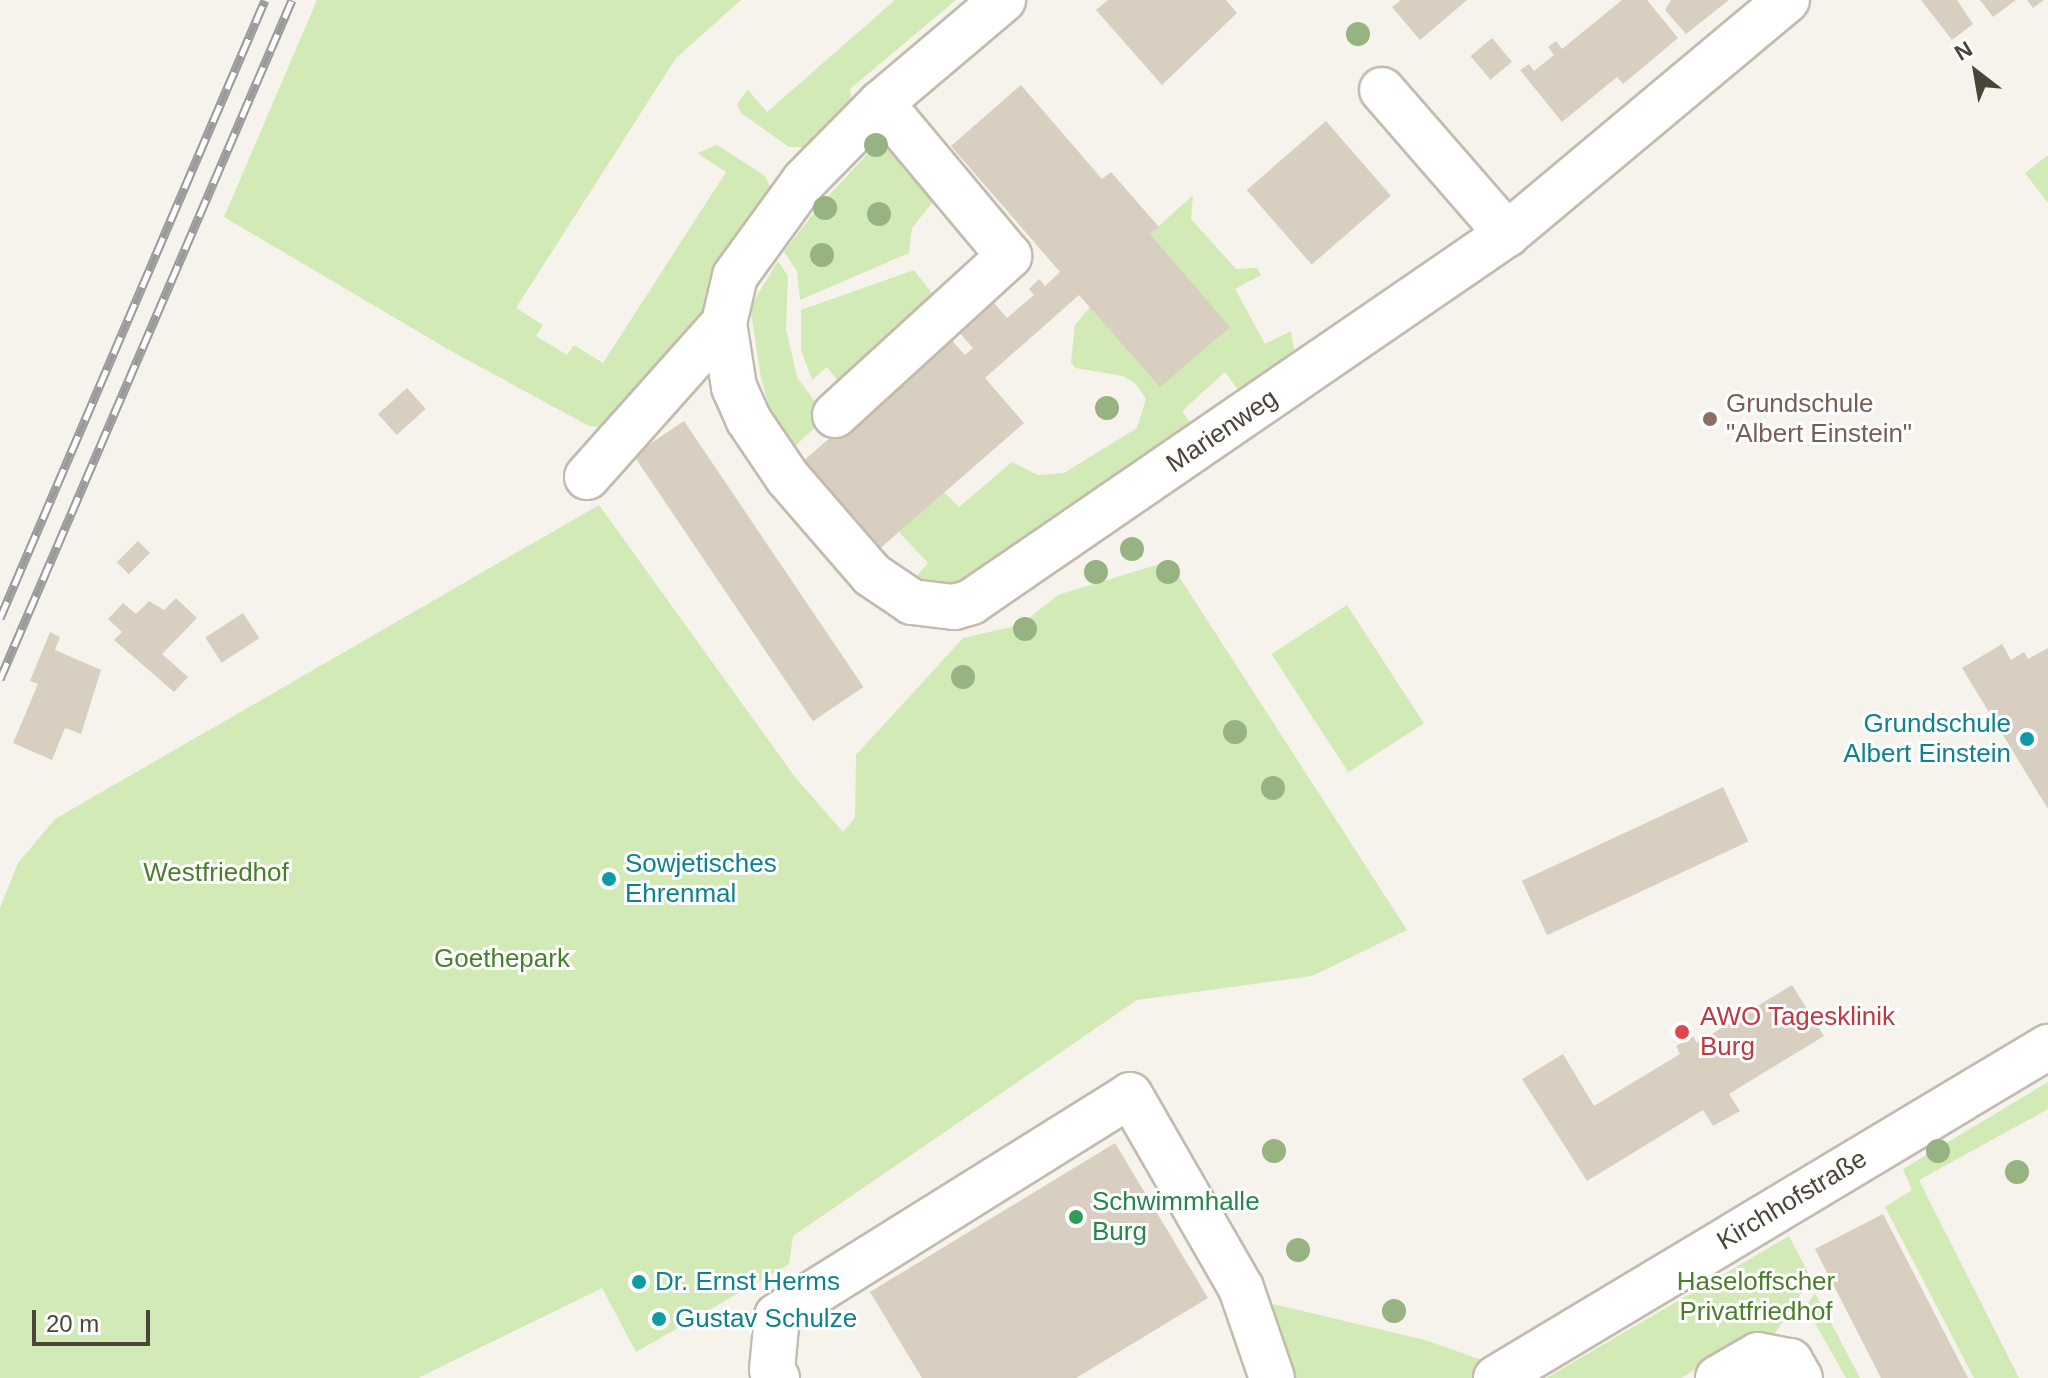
<!DOCTYPE html>
<meta charset="utf-8">
<style>
body{margin:0}
#map{position:relative;width:2048px;height:1378px;overflow:hidden;background:#f6f3ec;font-family:Helvetica,sans-serif}
div>[style]{position:absolute}
.green>*{inset:0;background:#d2eab5;transform-origin:0 0}
.building>*{inset:0;background:#d8cfc1;transform-origin:0 0}
.roads{filter:drop-shadow(2px 0 #c2bbae) drop-shadow(-2px 0 #c2bbae) drop-shadow(0 2px #c2bbae) drop-shadow(0 -2px #c2bbae)}
.minor>*{height:44px;margin:-22px;padding:0 22px;transform-origin:22px;border-radius:22px;background:#fff}
.rail>*{height:9px;margin-top:-4.5px;transform-origin:0;background:repeating-linear-gradient(90deg,#fff 0 18px,#9a9a9a 0 36px);box-sizing:border-box;border-block:2px solid #9a9a9a}
.trees>*{width:24px;height:24px;margin:-12px;border-radius:50%;background:#97b381}
.dots>*{width:22px;height:22px;translate:-50% -50%;box-sizing:border-box;border:4px solid #fff;border-radius:50%}
span{translate:-50% -50%;white-space:nowrap;text-align:center;line-height:1.15;-webkit-text-stroke:6px #fff;paint-order:stroke}
.education-label{font-size:26px;color:#785e54}
.left{translate:0 -50%;text-align:left}
.street-label{font-size:26px;color:#4b4439}
.culture-label{font-size:26px;color:#0d838f}
.right{translate:-100% -50%;text-align:right}
.park-label{font-size:26px;color:#4a7f2a}
.health-label{font-size:26px;color:#be3a42}
.leisure-label{font-size:26px;color:#27864d}
.north{position:absolute;left:1936px;top:32px;width:80px;height:80px;-webkit-text-stroke:6px #fff;paint-order:stroke;rotate:329deg;font-size:22px;font-weight:700;line-height:32px;text-align:center;color:#4b4439}
.north::after{content:'';display:block;margin:auto;width:28px;height:36px;background:#4b4439;clip-path:polygon(50% 0,100% 100%,50% 72%,0 100%)}
.scale{position:absolute;left:32px;top:1310px;width:118px;height:36px;box-sizing:border-box;border:4px solid #4b4439;border-top:0;padding-left:10px;font-size:24px;line-height:28px;white-space:nowrap;color:#4b4439;-webkit-text-stroke:6px #fff;paint-order:stroke}
</style>
<div id="map">
<div class="green">
<div style="clip-path:polygon(317px 0,741px 0,676px 58px,516px 308px,543px 325px,536px 336px,567px 355px,574px 345px,603px 363px,726px 172px,697px 153px,717px 145px,765px 176px,775px 197px,708px 312px,609px 428px,589px 426px,451px 351px,224px 217px)"></div>
<div style="clip-path:polygon(895px 0,956px 0,850px 89px,853px 107px,811px 147px,789px 147px,741px 113px,737px 104px,748px 90px,767px 112px)"></div>
<div style="clip-path:polygon(886px 134px,939px 194px,912px 228px,909px 253px,800px 300px,797px 271px,784px 252px,819px 206px)"></div>
<div style="clip-path:polygon(2048px 155px,2048px 203px,2025px 173px)"></div>
<div style="clip-path:polygon(1193px 195px,1191px 219px,1236px 269px,1257px 268px,1261px 275px,1235px 289px,1265px 344px,1291px 331px,1296px 363px,1244px 398px,1225px 372px,1182px 411px,1196px 430px,962px 585px,943px 590px,910px 584px,928px 563px,899px 532px,944px 492px,959px 507px,1012px 462px,1038px 475px,1064px 473px,1137px 428px,1146px 399px,1135px 383px,1123px 376px,1075px 368px,1071px 362px,1075px 325px,1150px 234px)"></div>
<div style="clip-path:polygon(778px 261px,788px 276px,786px 329px,797px 377px,826px 417px,791px 450px,772px 417px,761px 378px,750px 307px)"></div>
<div style="clip-path:polygon(914px 270px,940px 304px,848px 393px,827px 367px,812px 380px,801px 350px,801px 310px)"></div>
<div style="clip-path:polygon(599px 505px,795px 777px,843px 832px,855px 818px,856px 755px,963px 638px,1020px 625px,1058px 595px,1169px 561px,1407px 930px,1312px 976px,1137px 1000px,793px 1236px,789px 1264px,636px 1352px,602px 1288px,418px 1378px,0 1378px,0 908px,18px 863px,55px 819px)"></div>
<div style="left:1347px;top:605px;width:141px;height:90px;rotate:57deg"></div>
<div style="clip-path:polygon(2048px 1082px,2048px 1109px,1919px 1180px,2019px 1378px,1974px 1378px,1885px 1207px,1912px 1190px,1903px 1169px)"></div>
<div style="clip-path:polygon(1789px 1236px,1811px 1278px,1775px 1333px,1756px 1333px,1681px 1378px,1546px 1378px)"></div>
<div style="clip-path:polygon(1815px 1293px,1829px 1319px,1860px 1378px,1846px 1378px,1806px 1307px)"></div>
<div style="clip-path:polygon(1273px 1304px,1425px 1340px,1493px 1364px,1474px 1378px,1286px 1378px,1266px 1310px)"></div>
</div>
<div class="building">
<div style="clip-path:polygon(1108px 0,1226px 0,1237px 13px,1162px 85px,1096px 10px)"></div>
<div style="clip-path:polygon(1401px 0,1467px 0,1420px 40px,1392px 7px)"></div>
<div style="clip-path:polygon(1622px 0,1647px 0,1678px 38px,1623px 84px,1617px 77px,1562px 122px,1520px 70px,1529px 64px,1534px 71px,1554px 55px,1548px 47px,1556px 41px,1562px 49px)"></div>
<div style="clip-path:polygon(1671px 0,1729px 0,1686px 34px,1665px 10px)"></div>
<div style="clip-path:polygon(1921px 0,1957px 0,1973px 24px,1952px 40px)"></div>
<div style="clip-path:polygon(1980px 0,2016px 0,1993px 17px)"></div>
<div style="clip-path:polygon(2027px 0,2044px 0,2033px 8px)"></div>
<div style="left:1492px;top:38px;width:31px;height:28px;rotate:50deg"></div>
<div style="clip-path:polygon(1021px 85px,1102px 179px,1111px 172px,1159px 227px,1150px 234px,1230px 327px,1160px 387px,1079px 295px,985px 378px,1024px 423px,877px 551px,800px 464px,947px 335px,965px 355px,973px 348px,948px 320px,982px 289px,1007px 318px,1034px 295px,1029px 289px,1039px 279px,1045px 286px,1060px 272px,951px 146px)"></div>
<div style="left:1326px;top:121px;width:99px;height:105px;rotate:49deg"></div>
<div style="left:407px;top:388px;width:28px;height:39px;rotate:48deg"></div>
<div style="left:684px;top:421px;width:321px;height:61px;rotate:56deg"></div>
<div style="left:138px;top:541px;width:17px;height:30px;rotate:45deg"></div>
<div style="clip-path:polygon(176px 598px,197px 618px,162px 654px,188px 677px,174px 692px,114px 640px,122px 632px,108px 619px,123px 603px,136px 614px,149px 601px,164px 610px)"></div>
<div style="left:243px;top:613px;width:30px;height:45px;rotate:57deg"></div>
<div style="clip-path:polygon(50px 632px,60px 637px,55px 650px,101px 670px,81px 734px,65px 728px,52px 760px,13px 743px,38px 684px,30px 681px)"></div>
<div style="clip-path:polygon(2002px 644px,2011px 660px,2024px 652px,2028px 659px,2048px 648px,2048px 809px,1962px 668px)"></div>
<div style="left:1723px;top:787px;width:60px;height:222px;rotate:65deg"></div>
<div style="clip-path:polygon(1792px 985px,1824px 1036px,1729px 1094px,1740px 1111px,1713px 1126px,1703px 1110px,1587px 1181px,1522px 1079px,1563px 1054px,1594px 1106px,1680px 1054px,1676px 1046px,1693px 1036px,1697px 1043px)"></div>
<div style="clip-path:polygon(1115px 1143px,1208px 1298px,1076px 1378px,922px 1378px,870px 1292px)"></div>
<div style="clip-path:polygon(1883px 1214px,1968px 1378px,1881px 1378px,1815px 1249px)"></div>
</div>
<div class="roads">
<div class="minor">
<div style="left:1382px;top:90px;width:191px;rotate:49deg"></div>
<div style="left:724px;top:323px;width:65px;rotate:81.1deg"></div>
<div style="left:734px;top:387px;width:35px;rotate:66deg"></div>
<div style="left:748px;top:419px;width:71px;rotate:55.9deg"></div>
<div style="left:788px;top:478px;width:128px;rotate:49.1deg"></div>
<div style="left:872px;top:575px;width:48px;rotate:34deg"></div>
<div style="left:912px;top:602px;width:42px;rotate:6.8deg"></div>
<div style="left:954px;top:607px;width:18px;rotate:-16deg"></div>
<div style="left:971px;top:602px;width:650px;rotate:-34.47deg"></div>
<div style="left:1507px;top:234px;width:365px;rotate:-39.9deg"></div>
<div style="left:835px;top:415px;width:236px;rotate:-42.4deg"></div>
<div style="left:1009px;top:256px;width:199px;rotate:-129.9deg"></div>
<div style="left:587px;top:477px;width:206px;rotate:-48.3deg"></div>
<div style="left:724px;top:323px;width:48px;rotate:-76.8deg"></div>
<div style="left:735px;top:276px;width:117px;rotate:-54deg"></div>
<div style="left:804px;top:181px;width:110px;rotate:-45.4deg"></div>
<div style="left:881px;top:103px;width:160px;rotate:-40.2deg"></div>
<div style="left:777px;top:1378px;width:9px;rotate:-122deg"></div>
<div style="left:772px;top:1370px;width:54px;rotate:-84.7deg"></div>
<div style="left:777px;top:1316px;width:416px;rotate:-32deg"></div>
<div style="left:1130px;top:1095px;width:223px;rotate:60.1deg"></div>
<div style="left:1241px;top:1288px;width:95px;rotate:71deg"></div>
<div style="left:1496px;top:1378px;width:644px;rotate:-30.95deg"></div>
<div style="left:1718px;top:1378px;width:46px;rotate:-29.9deg"></div>
<div style="left:1758px;top:1355px;width:33px;rotate:11deg"></div>
<div style="left:1790px;top:1361px;width:20px;rotate:60deg"></div>
</div>
</div>
<div class="rail">
<div style="left:0;top:618px;width:672px;rotate:-66.79deg"></div>
<div style="left:0;top:679px;width:739px;rotate:-66.73deg"></div>
</div>
<div class="trees">
<div style="left:1358px;top:34px"></div>
<div style="left:876px;top:145px"></div>
<div style="left:825px;top:208px"></div>
<div style="left:879px;top:214px"></div>
<div style="left:822px;top:255px"></div>
<div style="left:1107px;top:408px"></div>
<div style="left:1132px;top:549px"></div>
<div style="left:1096px;top:572px"></div>
<div style="left:1168px;top:572px"></div>
<div style="left:1025px;top:629px"></div>
<div style="left:963px;top:677px"></div>
<div style="left:1235px;top:732px"></div>
<div style="left:1273px;top:788px"></div>
<div style="left:1274px;top:1151px"></div>
<div style="left:1938px;top:1151px"></div>
<div style="left:2017px;top:1172px"></div>
<div style="left:1298px;top:1250px"></div>
<div style="left:1394px;top:1311px"></div>
</div>
<div class="dots">
<div style="left:1710px;top:419px;background:#8d6e63"></div>
<div style="left:2027px;top:739px;background:#0f9aa8"></div>
<div style="left:609px;top:879px;background:#0f9aa8"></div>
<div style="left:1682px;top:1032px;background:#e0444e"></div>
<div style="left:1076px;top:1217px;background:#2e9e5b"></div>
<div style="left:639px;top:1282px;background:#0f9aa8"></div>
<div style="left:659px;top:1319px;background:#0f9aa8"></div>
</div>
<div class="education-label">
<span class="left" style="left:1726px;top:419px">Grundschule<br>"Albert Einstein"</span>
</div>
<div class="street-label">
<span style="left:1222px;top:431px;rotate:-34deg">Marienweg</span>
<span style="left:1792px;top:1200px;rotate:-31deg">Kirchhofstraße</span>
</div>
<div class="culture-label">
<span class="right" style="left:2011px;top:739px">Grundschule<br>Albert Einstein</span>
<span class="left" style="left:625px;top:879px">Sowjetisches<br>Ehrenmal</span>
<span class="left" style="left:655px;top:1282px">Dr. Ernst Herms</span>
<span class="left" style="left:675px;top:1319px">Gustav Schulze</span>
</div>
<div class="park-label">
<span style="left:216px;top:873px">Westfriedhof</span>
<span style="left:502px;top:959px">Goethepark</span>
<span style="left:1756px;top:1297px">Haseloffscher<br>Privatfriedhof</span>
</div>
<div class="health-label">
<span class="left" style="left:1700px;top:1032px">AWO Tagesklinik<br>Burg</span>
</div>
<div class="leisure-label">
<span class="left" style="left:1092px;top:1217px">Schwimmhalle<br>Burg</span>
</div>
<div class="north">N</div>
<div class="scale">20 m</div>
</div>
